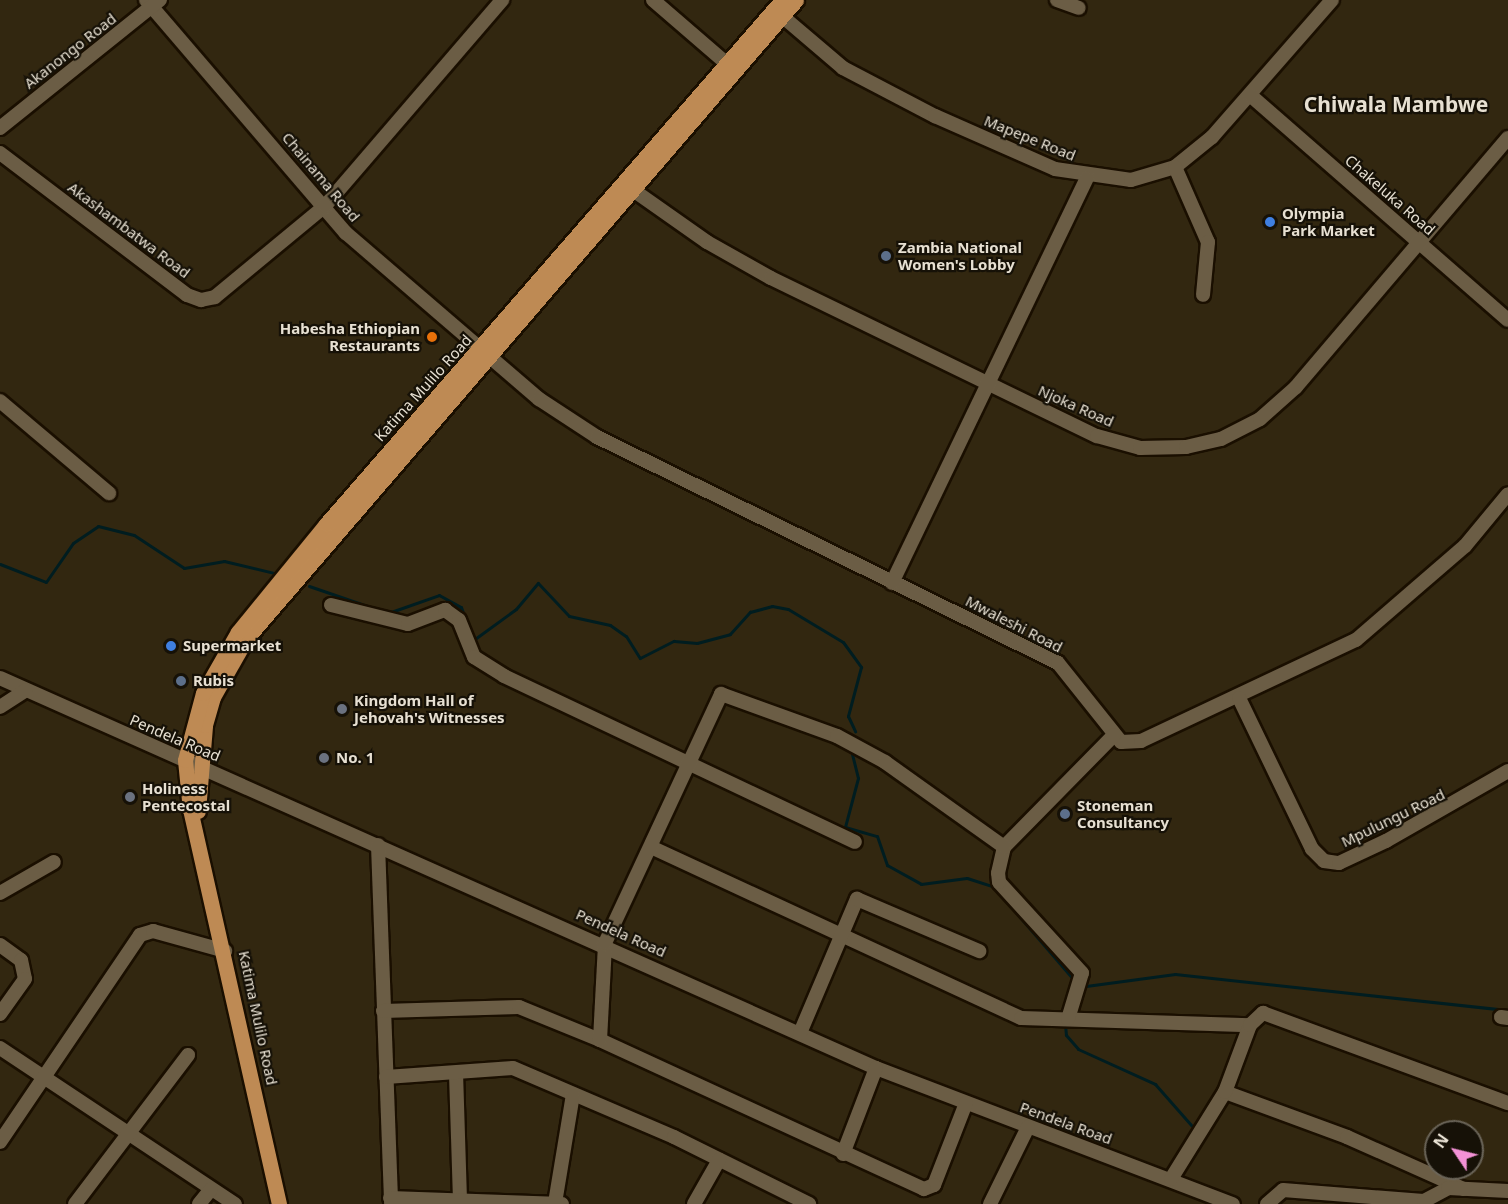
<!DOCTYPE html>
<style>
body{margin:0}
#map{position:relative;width:1508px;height:1204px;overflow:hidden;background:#322710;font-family:"Noto Sans",sans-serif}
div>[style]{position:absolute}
.stream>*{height:3px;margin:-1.5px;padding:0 1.5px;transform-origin:1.5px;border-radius:1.5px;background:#001d20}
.roads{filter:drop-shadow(2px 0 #1a0f00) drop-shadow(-2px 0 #1a0f00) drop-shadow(0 2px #1a0f00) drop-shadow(0 -2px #1a0f00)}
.minor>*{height:14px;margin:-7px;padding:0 7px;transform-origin:7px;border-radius:7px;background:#6b5d45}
.major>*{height:15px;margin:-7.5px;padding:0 7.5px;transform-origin:7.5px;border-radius:7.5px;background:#be8a54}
.dots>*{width:16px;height:16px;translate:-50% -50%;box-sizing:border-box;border:3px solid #161107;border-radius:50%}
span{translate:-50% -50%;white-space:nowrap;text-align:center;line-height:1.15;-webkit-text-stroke:4.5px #161107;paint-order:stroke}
.street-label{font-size:15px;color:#e7e0d2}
.poi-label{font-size:15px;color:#e7e0d2;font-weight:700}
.left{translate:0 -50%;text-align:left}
.right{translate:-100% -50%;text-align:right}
.district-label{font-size:21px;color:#e7e0d2;font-weight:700}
.north{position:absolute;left:1424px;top:1120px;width:60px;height:60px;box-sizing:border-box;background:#161107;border:2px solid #6a6458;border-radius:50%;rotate:305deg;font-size:16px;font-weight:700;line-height:24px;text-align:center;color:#e7e0d2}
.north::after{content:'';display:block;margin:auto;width:21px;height:27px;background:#f391d6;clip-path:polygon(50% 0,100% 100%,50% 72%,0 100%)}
</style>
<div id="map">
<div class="stream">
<div style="left:0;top:564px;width:49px;rotate:21.4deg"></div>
<div style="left:46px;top:582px;width:47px;rotate:-55.3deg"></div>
<div style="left:73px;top:543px;width:30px;rotate:-34deg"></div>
<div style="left:98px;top:526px;width:37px;rotate:14deg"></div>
<div style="left:134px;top:535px;width:60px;rotate:33.4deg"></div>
<div style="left:184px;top:568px;width:41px;rotate:-9.9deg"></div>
<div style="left:224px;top:561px;width:51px;rotate:13.5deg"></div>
<div style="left:309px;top:586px;width:83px;rotate:18.9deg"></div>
<div style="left:388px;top:613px;width:54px;rotate:-19.4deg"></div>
<div style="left:439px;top:595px;width:25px;rotate:29deg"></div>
<div style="left:461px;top:607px;width:12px;rotate:70deg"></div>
<div style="left:472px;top:641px;width:54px;rotate:-36deg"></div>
<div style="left:516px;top:609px;width:34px;rotate:-50deg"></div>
<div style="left:538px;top:583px;width:45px;rotate:46.8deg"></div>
<div style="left:569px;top:616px;width:42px;rotate:12.4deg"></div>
<div style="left:610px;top:625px;width:19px;rotate:35deg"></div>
<div style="left:626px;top:636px;width:26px;rotate:58deg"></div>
<div style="left:640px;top:658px;width:38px;rotate:-27deg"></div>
<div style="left:674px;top:641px;width:23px;rotate:5deg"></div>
<div style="left:697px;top:643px;width:34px;rotate:-15deg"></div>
<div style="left:730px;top:634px;width:30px;rotate:-48deg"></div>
<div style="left:750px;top:612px;width:23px;rotate:-15deg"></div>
<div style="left:772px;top:606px;width:16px;rotate:11deg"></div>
<div style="left:788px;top:609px;width:64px;rotate:31deg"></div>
<div style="left:843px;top:642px;width:31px;rotate:54deg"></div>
<div style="left:861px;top:667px;width:51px;rotate:104.9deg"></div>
<div style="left:848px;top:716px;width:17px;rotate:65deg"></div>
<div style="left:851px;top:750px;width:29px;rotate:76deg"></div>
<div style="left:858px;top:778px;width:51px;rotate:104.9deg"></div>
<div style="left:845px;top:827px;width:33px;rotate:16deg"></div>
<div style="left:877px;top:836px;width:31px;rotate:71deg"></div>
<div style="left:887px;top:865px;width:39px;rotate:29deg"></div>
<div style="left:921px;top:884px;width:46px;rotate:-7.4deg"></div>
<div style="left:967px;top:878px;width:28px;rotate:18deg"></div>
<div style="left:994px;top:887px;width:123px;rotate:49.3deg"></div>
<div style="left:1086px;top:986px;width:90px;rotate:-7.7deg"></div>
<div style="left:1175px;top:974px;width:335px;rotate:6.2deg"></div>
<div style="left:1065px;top:1024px;width:11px;rotate:85deg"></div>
<div style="left:1066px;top:1035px;width:18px;rotate:49deg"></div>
<div style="left:1078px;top:1049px;width:85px;rotate:24.4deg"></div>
<div style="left:1155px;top:1084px;width:55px;rotate:48.7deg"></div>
</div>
<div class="roads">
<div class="minor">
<div style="left:146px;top:0;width:307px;rotate:49.4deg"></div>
<div style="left:346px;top:233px;width:255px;rotate:40.7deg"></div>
<div style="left:539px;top:399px;width:69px;rotate:33.2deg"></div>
<div style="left:597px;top:437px;width:513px;rotate:26.12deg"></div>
<div style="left:1058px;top:663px;width:101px;rotate:51.4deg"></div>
<div style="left:1121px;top:742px;width:20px;rotate:-3deg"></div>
<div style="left:1141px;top:741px;width:238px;rotate:-25.2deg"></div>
<div style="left:1356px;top:640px;width:144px;rotate:-40.8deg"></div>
<div style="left:1465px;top:546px;width:67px;rotate:-50.4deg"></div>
<div style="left:653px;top:0;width:106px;rotate:40.8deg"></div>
<div style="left:1057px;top:0;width:23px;rotate:20deg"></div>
<div style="left:782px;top:16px;width:80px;rotate:40.4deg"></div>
<div style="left:843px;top:68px;width:104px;rotate:27.6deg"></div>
<div style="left:935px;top:116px;width:131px;rotate:23.8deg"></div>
<div style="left:1055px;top:169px;width:77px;rotate:8.2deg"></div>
<div style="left:1131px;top:180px;width:46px;rotate:-16.5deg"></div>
<div style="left:1175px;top:167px;width:48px;rotate:-39deg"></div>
<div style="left:1212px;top:137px;width:182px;rotate:-48.8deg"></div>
<div style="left:1250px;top:95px;width:342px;rotate:41.1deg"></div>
<div style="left:0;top:128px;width:205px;rotate:-38.7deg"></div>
<div style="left:0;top:153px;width:235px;rotate:37.2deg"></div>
<div style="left:187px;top:295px;width:15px;rotate:20deg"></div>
<div style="left:201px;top:300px;width:14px;rotate:-12deg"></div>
<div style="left:215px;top:297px;width:143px;rotate:-39.6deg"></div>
<div style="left:325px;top:206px;width:272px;rotate:-49.3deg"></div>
<div style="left:1175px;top:167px;width:82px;rotate:66.3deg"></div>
<div style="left:1208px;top:242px;width:53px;rotate:95.4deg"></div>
<div style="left:626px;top:185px;width:99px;rotate:35.1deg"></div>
<div style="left:707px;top:242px;width:73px;rotate:29.4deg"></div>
<div style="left:771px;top:278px;width:362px;rotate:25.9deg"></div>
<div style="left:1097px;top:436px;width:45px;rotate:15.6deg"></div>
<div style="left:1140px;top:448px;width:46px;rotate:-1.2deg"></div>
<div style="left:1186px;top:447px;width:36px;rotate:-13deg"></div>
<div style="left:1221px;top:439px;width:44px;rotate:-27.1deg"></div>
<div style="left:1260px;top:419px;width:48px;rotate:-41.6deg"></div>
<div style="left:1296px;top:387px;width:327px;rotate:-49.6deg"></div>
<div style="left:0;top:401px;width:143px;rotate:40.2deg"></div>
<div style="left:892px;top:583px;width:449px;rotate:-64.3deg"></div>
<div style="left:331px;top:605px;width:79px;rotate:13.9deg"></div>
<div style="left:408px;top:624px;width:40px;rotate:-21deg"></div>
<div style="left:445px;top:610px;width:17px;rotate:36deg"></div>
<div style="left:459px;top:620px;width:40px;rotate:68deg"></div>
<div style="left:474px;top:657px;width:36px;rotate:32deg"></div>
<div style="left:504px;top:676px;width:388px;rotate:25.3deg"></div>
<div style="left:0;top:678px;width:959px;rotate:24deg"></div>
<div style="left:876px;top:1068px;width:382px;rotate:20.9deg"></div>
<div style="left:1239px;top:698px;width:168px;rotate:64.2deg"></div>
<div style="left:1312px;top:849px;width:17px;rotate:45deg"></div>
<div style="left:1324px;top:861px;width:15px;rotate:8deg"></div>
<div style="left:1339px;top:863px;width:52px;rotate:-25.1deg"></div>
<div style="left:1386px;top:841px;width:141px;rotate:-29.8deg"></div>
<div style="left:0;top:707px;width:31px;rotate:-33deg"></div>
<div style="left:378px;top:845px;width:359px;rotate:87.9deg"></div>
<div style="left:653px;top:848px;width:405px;rotate:24.8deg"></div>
<div style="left:1021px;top:1018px;width:229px;rotate:1.8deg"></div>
<div style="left:0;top:893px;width:62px;rotate:-29.9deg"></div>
<div style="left:0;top:945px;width:26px;rotate:36deg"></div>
<div style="left:21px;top:960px;width:19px;rotate:78deg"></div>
<div style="left:25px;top:979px;width:43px;rotate:125.5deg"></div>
<div style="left:383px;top:1011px;width:136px;rotate:-1.7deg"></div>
<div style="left:519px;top:1007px;width:87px;rotate:22.2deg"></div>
<div style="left:1501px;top:1017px;width:7px;rotate:8deg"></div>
<div style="left:1068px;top:1019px;width:48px;rotate:-73.1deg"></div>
<div style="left:1082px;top:973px;width:123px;rotate:-132.4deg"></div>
<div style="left:999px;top:882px;width:9px;rotate:-96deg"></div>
<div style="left:998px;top:873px;width:27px;rotate:-77deg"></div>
<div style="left:1004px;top:847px;width:157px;rotate:-45.5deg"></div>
<div style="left:800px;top:1033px;width:146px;rotate:-67deg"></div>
<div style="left:857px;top:899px;width:133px;rotate:23.1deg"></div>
<div style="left:0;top:1048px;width:282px;rotate:33.6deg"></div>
<div style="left:456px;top:1073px;width:128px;rotate:88.2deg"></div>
<div style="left:386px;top:1077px;width:127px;rotate:-4.1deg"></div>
<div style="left:513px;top:1068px;width:175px;rotate:23.2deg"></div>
<div style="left:674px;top:1137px;width:151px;rotate:26.4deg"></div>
<div style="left:1225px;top:1092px;width:130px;rotate:20.2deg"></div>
<div style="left:1347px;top:1137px;width:128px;rotate:24deg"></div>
<div style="left:966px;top:1103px;width:88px;rotate:111.3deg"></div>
<div style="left:934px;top:1185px;width:11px;rotate:158deg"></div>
<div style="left:924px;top:1189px;width:357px;rotate:-155.3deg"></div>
<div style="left:600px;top:1040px;width:97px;rotate:-87deg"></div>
<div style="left:605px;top:943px;width:275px;rotate:-65deg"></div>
<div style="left:721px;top:694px;width:123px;rotate:19.9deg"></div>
<div style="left:837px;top:736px;width:55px;rotate:28.4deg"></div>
<div style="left:885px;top:762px;width:146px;rotate:35.5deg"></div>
<div style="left:0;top:1142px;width:250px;rotate:-55.9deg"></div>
<div style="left:140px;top:935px;width:14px;rotate:-17deg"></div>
<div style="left:153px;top:931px;width:75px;rotate:15.5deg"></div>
<div style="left:843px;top:1154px;width:92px;rotate:-69deg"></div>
<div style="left:1171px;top:1179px;width:102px;rotate:-58.2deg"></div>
<div style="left:1225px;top:1092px;width:72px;rotate:-69.5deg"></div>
<div style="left:1250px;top:1025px;width:18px;rotate:-43deg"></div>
<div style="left:1263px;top:1013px;width:261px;rotate:20.2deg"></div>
<div style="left:390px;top:1198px;width:172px;rotate:2deg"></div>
<div style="left:555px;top:1203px;width:110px;rotate:-80.6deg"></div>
<div style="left:75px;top:1204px;width:187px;rotate:-52.8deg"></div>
<div style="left:199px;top:1204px;width:19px;rotate:-51deg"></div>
<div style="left:694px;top:1204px;width:51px;rotate:-60.4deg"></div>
<div style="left:990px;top:1204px;width:86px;rotate:-63.7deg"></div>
<div style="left:1267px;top:1204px;width:21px;rotate:-41deg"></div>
<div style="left:1283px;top:1190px;width:141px;rotate:4.5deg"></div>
<div style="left:1424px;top:1201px;width:27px;rotate:-28deg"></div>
<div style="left:1448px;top:1188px;width:60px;rotate:2.9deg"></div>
</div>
<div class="major">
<div style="left:198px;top:811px;width:86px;rotate:-85.3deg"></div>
<div style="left:205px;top:725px;width:29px;rotate:-74deg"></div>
<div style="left:213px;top:697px;width:67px;rotate:-60.4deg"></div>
<div style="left:246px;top:639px;width:843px;rotate:-49.28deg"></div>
<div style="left:279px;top:1204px;width:404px;rotate:-102.7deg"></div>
<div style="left:190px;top:810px;width:50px;rotate:-95.7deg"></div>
<div style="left:185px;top:760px;width:69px;rotate:-75deg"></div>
<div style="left:203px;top:693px;width:70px;rotate:-60.2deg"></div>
<div style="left:238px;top:632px;width:139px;rotate:-50.8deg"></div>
<div style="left:326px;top:524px;width:695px;rotate:-48.97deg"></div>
</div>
</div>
<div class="dots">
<div style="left:1270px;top:222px;background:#3f7fe0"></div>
<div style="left:886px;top:256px;background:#5c6f8a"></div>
<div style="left:432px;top:337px;background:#e8710a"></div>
<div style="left:171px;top:646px;background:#3f7fe0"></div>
<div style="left:181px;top:681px;background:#5c6f8a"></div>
<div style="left:342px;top:709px;background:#6b7280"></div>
<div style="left:324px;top:758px;background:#6b7280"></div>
<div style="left:130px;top:797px;background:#6b7280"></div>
<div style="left:1065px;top:814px;background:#5c6f8a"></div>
</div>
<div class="street-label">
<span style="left:70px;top:51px;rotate:-38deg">Akanongo Road</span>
<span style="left:1030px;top:138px;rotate:22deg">Mapepe Road</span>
<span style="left:321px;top:177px;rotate:50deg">Chainama Road</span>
<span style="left:1390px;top:195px;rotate:41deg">Chakeluka Road</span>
<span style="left:129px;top:230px;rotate:37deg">Akashambatwa Road</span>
<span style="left:423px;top:388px;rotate:-48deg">Katima Mulilo Road</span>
<span style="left:1076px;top:406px;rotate:24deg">Njoka Road</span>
<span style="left:1014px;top:624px;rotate:27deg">Mwaleshi Road</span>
<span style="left:175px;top:738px;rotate:23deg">Pendela Road</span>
<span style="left:1393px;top:818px;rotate:-26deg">Mpulungu Road</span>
<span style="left:621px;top:933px;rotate:24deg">Pendela Road</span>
<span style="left:258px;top:1018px;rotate:78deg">Katima Mulilo Road</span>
<span style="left:1066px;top:1123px;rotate:20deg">Pendela Road</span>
</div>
<div class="poi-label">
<span class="left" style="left:1282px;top:222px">Olympia<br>Park Market</span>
<span class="left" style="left:898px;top:256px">Zambia National<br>Women's Lobby</span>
<span class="right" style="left:420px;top:337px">Habesha Ethiopian<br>Restaurants</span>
<span class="left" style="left:183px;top:646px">Supermarket</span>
<span class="left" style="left:193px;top:681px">Rubis</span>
<span class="left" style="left:354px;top:709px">Kingdom Hall of<br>Jehovah's Witnesses</span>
<span class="left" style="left:336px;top:758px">No. 1</span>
<span class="left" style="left:142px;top:797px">Holiness<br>Pentecostal</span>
<span class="left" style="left:1077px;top:814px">Stoneman<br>Consultancy</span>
</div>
<div class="district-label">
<span style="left:1396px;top:104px">Chiwala Mambwe</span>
</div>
<div class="north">N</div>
</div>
